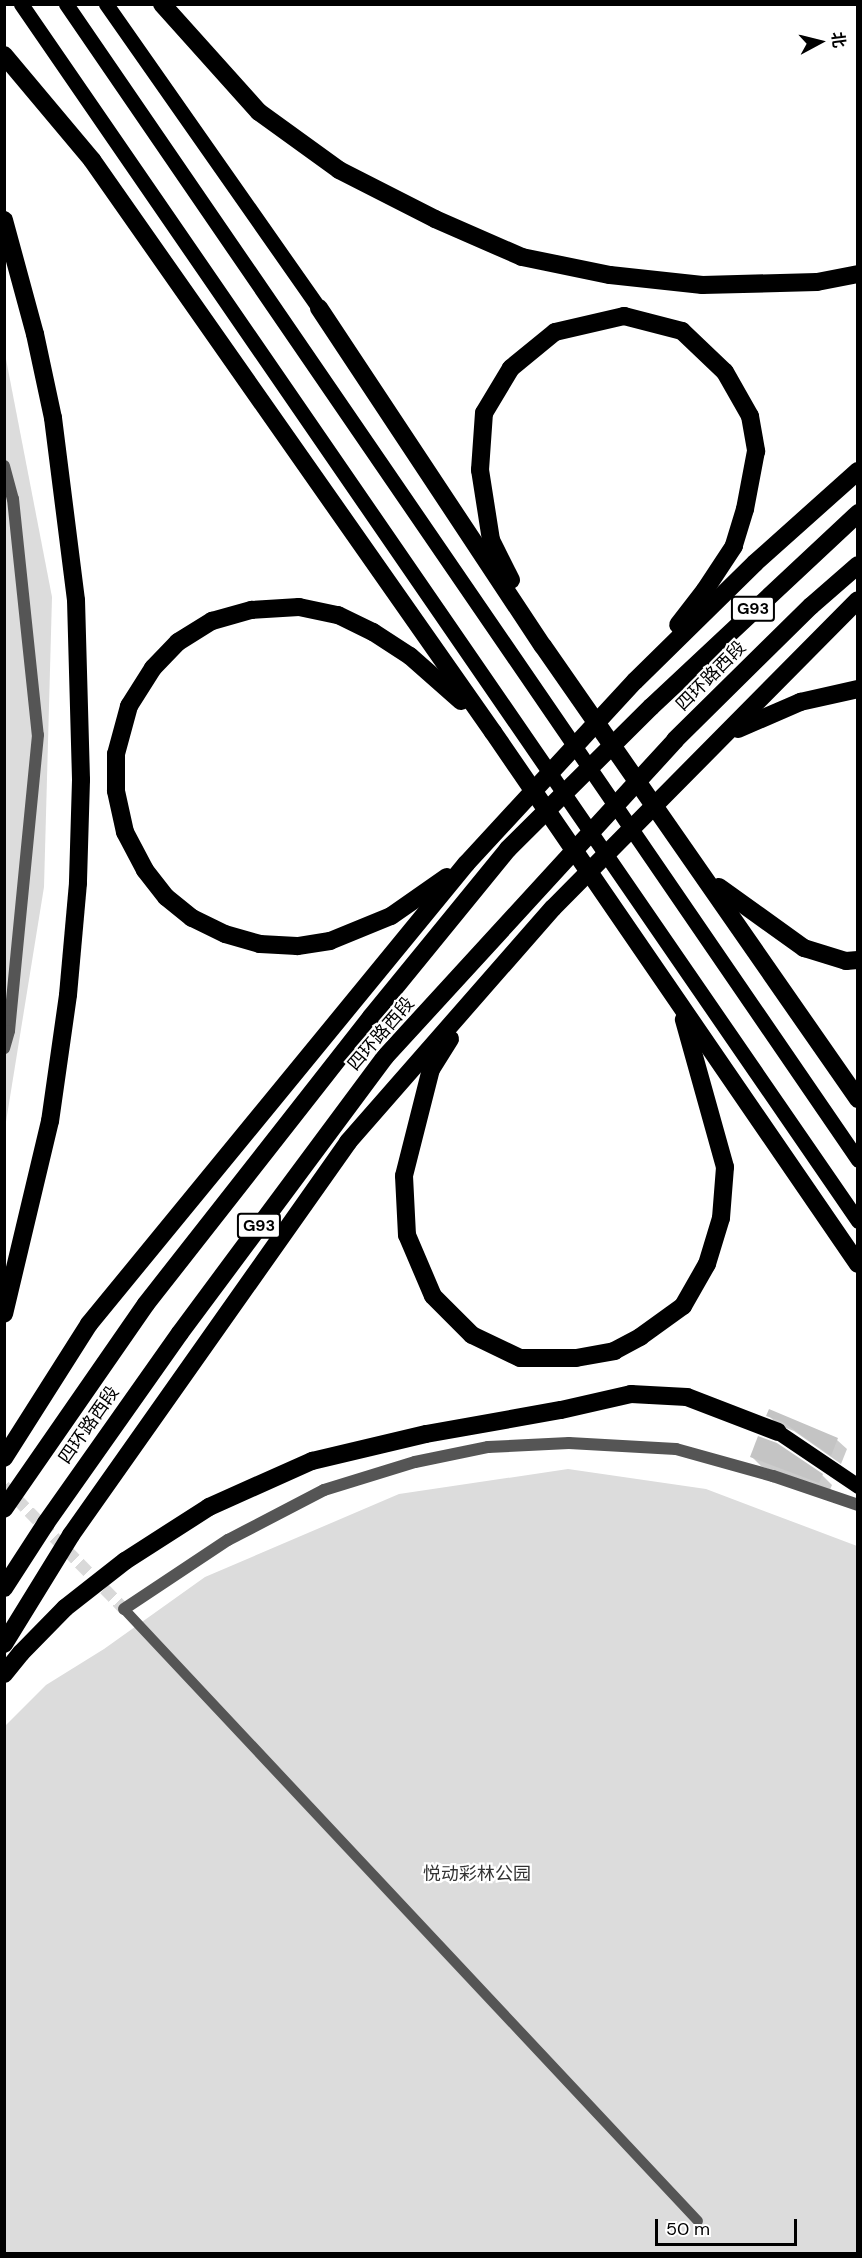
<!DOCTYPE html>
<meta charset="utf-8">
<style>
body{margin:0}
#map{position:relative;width:862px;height:2258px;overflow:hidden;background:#fff;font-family:"DM Sans","Noto Sans SC",sans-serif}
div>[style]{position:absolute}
.green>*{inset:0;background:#dcdcdc}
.shadow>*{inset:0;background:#0003}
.building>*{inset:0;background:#c4c4c4}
.minor-tunnel>*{height:12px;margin-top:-6px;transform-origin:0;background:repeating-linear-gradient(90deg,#d9d9d9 0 12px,transparent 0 18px)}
.service>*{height:10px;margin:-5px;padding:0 5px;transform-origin:5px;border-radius:5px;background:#555}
.minor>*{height:12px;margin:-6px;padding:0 6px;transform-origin:6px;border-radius:6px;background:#555}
.primary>*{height:15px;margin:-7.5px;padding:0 7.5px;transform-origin:7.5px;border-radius:7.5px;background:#000}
.motorway>*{height:18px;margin:-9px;padding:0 9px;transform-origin:9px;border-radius:9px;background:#000}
span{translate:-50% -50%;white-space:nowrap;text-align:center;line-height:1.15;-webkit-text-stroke:4.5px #fff;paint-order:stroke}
.shield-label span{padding:2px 4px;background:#fff;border:2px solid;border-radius:4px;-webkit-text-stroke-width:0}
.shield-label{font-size:16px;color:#000;font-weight:700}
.street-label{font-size:18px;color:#000}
.park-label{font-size:18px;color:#333}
.frame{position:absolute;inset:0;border:6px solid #000;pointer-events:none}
.north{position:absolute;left:790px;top:12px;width:60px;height:60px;-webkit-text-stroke:4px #fff;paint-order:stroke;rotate:83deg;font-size:16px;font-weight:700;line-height:24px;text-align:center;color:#000}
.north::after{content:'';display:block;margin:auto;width:21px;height:27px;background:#000;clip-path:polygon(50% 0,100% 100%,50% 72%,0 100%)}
.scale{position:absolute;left:655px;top:2219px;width:142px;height:27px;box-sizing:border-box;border:3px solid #000;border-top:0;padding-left:8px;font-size:18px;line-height:21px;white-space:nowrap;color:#000;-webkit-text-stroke:4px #fff;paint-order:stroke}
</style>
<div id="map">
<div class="green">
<div style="clip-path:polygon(5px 354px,52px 597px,44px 887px,5px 1128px)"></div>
<div style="clip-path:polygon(568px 1469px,706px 1489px,857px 1546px,857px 2253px,5px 2254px,5px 1726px,46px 1685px,104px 1649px,205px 1577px,399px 1494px)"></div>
</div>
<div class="shadow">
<div style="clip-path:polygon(768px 1415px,837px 1440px,847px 1449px,841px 1464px,794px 1431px,778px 1425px)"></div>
<div style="clip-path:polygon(751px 1456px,822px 1475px,832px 1485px,829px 1492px,761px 1466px)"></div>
</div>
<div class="building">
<div style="clip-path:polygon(769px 1409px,838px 1438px,831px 1456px,783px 1422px,766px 1416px)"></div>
<div style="clip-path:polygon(758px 1436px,777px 1443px,823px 1474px,819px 1483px,750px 1457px)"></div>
</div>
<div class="minor-tunnel">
<div style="left:4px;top:1486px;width:172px;rotate:45.7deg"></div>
</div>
<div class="service">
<div style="left:124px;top:1609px;width:839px;rotate:46.84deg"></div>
</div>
<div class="minor">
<div style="left:4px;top:466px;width:34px;rotate:75deg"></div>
<div style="left:13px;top:499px;width:237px;rotate:84deg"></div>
<div style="left:38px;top:735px;width:297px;rotate:95.6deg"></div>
<div style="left:9px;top:1031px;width:18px;rotate:106deg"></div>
<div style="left:124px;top:1609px;width:125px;rotate:-33.6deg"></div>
<div style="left:228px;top:1540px;width:108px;rotate:-27.5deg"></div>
<div style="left:324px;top:1490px;width:95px;rotate:-17.1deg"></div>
<div style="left:415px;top:1462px;width:75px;rotate:-11.6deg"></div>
<div style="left:488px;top:1447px;width:81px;rotate:-2.8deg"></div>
<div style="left:569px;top:1443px;width:107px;rotate:3.2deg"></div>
<div style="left:676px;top:1449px;width:101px;rotate:15.6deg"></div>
<div style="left:773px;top:1476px;width:90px;rotate:18.8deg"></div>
</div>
<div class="primary">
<div style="left:21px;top:4px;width:1477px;rotate:55.48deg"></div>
<div style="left:66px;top:4px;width:1401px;rotate:55.58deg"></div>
<div style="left:106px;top:4px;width:371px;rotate:55deg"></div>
<div style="left:778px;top:1432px;width:97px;rotate:34deg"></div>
</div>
<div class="motorway">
<div style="left:162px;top:4px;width:145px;rotate:48.1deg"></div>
<div style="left:259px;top:112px;width:99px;rotate:35.9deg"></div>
<div style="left:339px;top:170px;width:108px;rotate:27deg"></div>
<div style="left:435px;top:219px;width:95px;rotate:23.6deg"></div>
<div style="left:522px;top:257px;width:90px;rotate:11.6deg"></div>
<div style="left:610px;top:275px;width:93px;rotate:6.2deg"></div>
<div style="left:702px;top:285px;width:115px;rotate:-1.5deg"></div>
<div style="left:817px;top:282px;width:42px;rotate:-11deg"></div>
<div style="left:4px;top:55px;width:137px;rotate:50deg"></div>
<div style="left:92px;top:160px;width:699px;rotate:54.97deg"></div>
<div style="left:493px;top:732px;width:645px;rotate:55.55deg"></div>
<div style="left:4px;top:220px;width:118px;rotate:74.8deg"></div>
<div style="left:35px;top:334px;width:86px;rotate:77.9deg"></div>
<div style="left:53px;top:418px;width:183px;rotate:82.8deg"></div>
<div style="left:76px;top:600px;width:180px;rotate:88.4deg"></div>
<div style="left:81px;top:780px;width:103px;rotate:91.7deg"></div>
<div style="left:78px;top:883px;width:112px;rotate:95.1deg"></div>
<div style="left:68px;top:995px;width:127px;rotate:98.1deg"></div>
<div style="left:50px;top:1121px;width:198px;rotate:103.4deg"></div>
<div style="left:319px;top:308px;width:405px;rotate:56.5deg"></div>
<div style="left:543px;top:646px;width:552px;rotate:55.19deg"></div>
<div style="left:511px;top:580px;width:45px;rotate:-116.6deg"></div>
<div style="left:491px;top:540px;width:71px;rotate:-98.9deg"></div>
<div style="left:480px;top:470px;width:57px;rotate:-86deg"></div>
<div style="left:484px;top:413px;width:52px;rotate:-59deg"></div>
<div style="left:511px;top:368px;width:57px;rotate:-39.3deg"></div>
<div style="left:555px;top:332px;width:71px;rotate:-13.1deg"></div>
<div style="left:624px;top:316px;width:60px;rotate:14.5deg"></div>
<div style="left:682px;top:331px;width:59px;rotate:43.6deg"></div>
<div style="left:725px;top:372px;width:51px;rotate:60.4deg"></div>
<div style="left:750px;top:416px;width:36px;rotate:80deg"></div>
<div style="left:756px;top:451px;width:59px;rotate:100.7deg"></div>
<div style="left:745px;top:509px;width:39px;rotate:107deg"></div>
<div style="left:734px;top:546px;width:53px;rotate:123.4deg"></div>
<div style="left:705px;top:590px;width:44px;rotate:127.6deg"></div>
<div style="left:738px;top:729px;width:68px;rotate:-23.5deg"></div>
<div style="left:800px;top:702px;width:59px;rotate:-12.6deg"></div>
<div style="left:447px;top:877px;width:68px;rotate:145.1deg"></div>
<div style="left:391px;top:916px;width:66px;rotate:157.7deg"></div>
<div style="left:330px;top:941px;width:33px;rotate:171deg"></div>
<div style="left:297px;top:946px;width:37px;rotate:-177deg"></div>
<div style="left:260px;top:944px;width:36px;rotate:-164deg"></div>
<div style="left:225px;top:934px;width:37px;rotate:-154deg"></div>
<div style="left:192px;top:918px;width:33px;rotate:-141deg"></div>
<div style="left:166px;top:897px;width:34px;rotate:-128deg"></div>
<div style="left:145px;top:870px;width:43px;rotate:-117.8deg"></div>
<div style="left:125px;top:832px;width:42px;rotate:-102.4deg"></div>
<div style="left:116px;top:791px;width:37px;rotate:-90deg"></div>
<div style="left:116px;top:754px;width:50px;rotate:-74.8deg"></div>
<div style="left:129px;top:706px;width:45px;rotate:-57.7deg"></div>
<div style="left:153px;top:668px;width:36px;rotate:-46deg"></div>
<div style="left:178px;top:642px;width:40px;rotate:-32deg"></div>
<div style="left:212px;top:621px;width:41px;rotate:-15.8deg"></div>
<div style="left:251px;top:610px;width:48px;rotate:-3.6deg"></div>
<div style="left:299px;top:607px;width:40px;rotate:12deg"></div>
<div style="left:338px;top:615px;width:39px;rotate:26deg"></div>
<div style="left:373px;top:632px;width:44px;rotate:33deg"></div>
<div style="left:410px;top:656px;width:68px;rotate:41.4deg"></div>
<div style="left:719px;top:887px;width:105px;rotate:35.7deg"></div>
<div style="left:804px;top:948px;width:44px;rotate:17.2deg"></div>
<div style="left:846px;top:961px;width:12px;rotate:-5deg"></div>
<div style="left:450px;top:1039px;width:36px;rotate:122deg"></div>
<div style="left:431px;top:1069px;width:110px;rotate:104.2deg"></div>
<div style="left:404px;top:1176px;width:59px;rotate:87.1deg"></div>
<div style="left:407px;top:1235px;width:66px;rotate:66.9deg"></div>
<div style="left:433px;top:1296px;width:55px;rotate:45deg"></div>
<div style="left:472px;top:1335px;width:53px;rotate:25.6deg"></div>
<div style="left:520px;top:1358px;width:56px"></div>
<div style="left:576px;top:1358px;width:39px;rotate:-10deg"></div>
<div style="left:614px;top:1351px;width:30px;rotate:-28deg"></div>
<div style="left:640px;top:1337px;width:53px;rotate:-35.8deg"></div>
<div style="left:683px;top:1306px;width:48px;rotate:-60.3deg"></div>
<div style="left:707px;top:1264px;width:48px;rotate:-73.1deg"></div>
<div style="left:721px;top:1218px;width:51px;rotate:-85.5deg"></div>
<div style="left:725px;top:1167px;width:153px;rotate:-105.6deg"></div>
<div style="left:4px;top:1458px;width:159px;rotate:-57.6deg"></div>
<div style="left:89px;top:1324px;width:595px;rotate:-50.66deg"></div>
<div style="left:466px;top:864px;width:249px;rotate:-47.3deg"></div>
<div style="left:635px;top:681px;width:168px;rotate:-44.5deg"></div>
<div style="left:755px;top:563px;width:138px;rotate:-41.8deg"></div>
<div style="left:4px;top:1509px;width:249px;rotate:-55.3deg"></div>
<div style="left:146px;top:1304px;width:365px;rotate:-51.9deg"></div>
<div style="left:371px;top:1017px;width:217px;rotate:-50.8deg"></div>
<div style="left:508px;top:849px;width:202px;rotate:-44.8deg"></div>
<div style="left:651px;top:707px;width:284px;rotate:-43.1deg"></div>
<div style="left:4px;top:1588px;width:77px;rotate:-57.1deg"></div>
<div style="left:46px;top:1523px;width:232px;rotate:-54.8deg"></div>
<div style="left:180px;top:1333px;width:344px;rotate:-53.4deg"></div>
<div style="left:385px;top:1057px;width:430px;rotate:-47.5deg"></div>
<div style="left:675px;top:740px;width:191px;rotate:-44.6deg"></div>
<div style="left:811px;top:606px;width:62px;rotate:-41.1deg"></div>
<div style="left:4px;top:1644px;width:128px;rotate:-58.4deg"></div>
<div style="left:71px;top:1535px;width:481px;rotate:-54.8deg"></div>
<div style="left:348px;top:1142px;width:311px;rotate:-48.8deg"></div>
<div style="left:553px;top:908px;width:433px;rotate:-45.3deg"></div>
<div style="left:4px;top:1674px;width:27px;rotate:-51deg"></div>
<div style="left:21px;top:1653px;width:63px;rotate:-45.6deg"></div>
<div style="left:65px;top:1608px;width:76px;rotate:-38.1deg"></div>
<div style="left:125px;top:1561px;width:100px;rotate:-32.7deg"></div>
<div style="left:209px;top:1507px;width:113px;rotate:-24.1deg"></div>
<div style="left:312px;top:1461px;width:117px;rotate:-13.3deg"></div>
<div style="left:426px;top:1434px;width:137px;rotate:-10.1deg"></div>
<div style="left:561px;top:1410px;width:72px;rotate:-12.9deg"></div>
<div style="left:631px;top:1394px;width:56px;rotate:3.1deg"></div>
<div style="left:687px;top:1397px;width:97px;rotate:21deg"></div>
</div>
<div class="shield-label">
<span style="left:753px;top:609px">G93</span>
<span style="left:259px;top:1226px">G93</span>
</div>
<div class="street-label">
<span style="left:711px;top:676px;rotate:-45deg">四环路西段</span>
<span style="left:381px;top:1034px;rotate:-49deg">四环路西段</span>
<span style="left:89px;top:1425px;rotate:-55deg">四环路西段</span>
</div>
<div class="park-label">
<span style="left:477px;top:1874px">悦动彩林公园</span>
</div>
<div class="frame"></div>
<div class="north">北</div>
<div class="scale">50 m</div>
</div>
